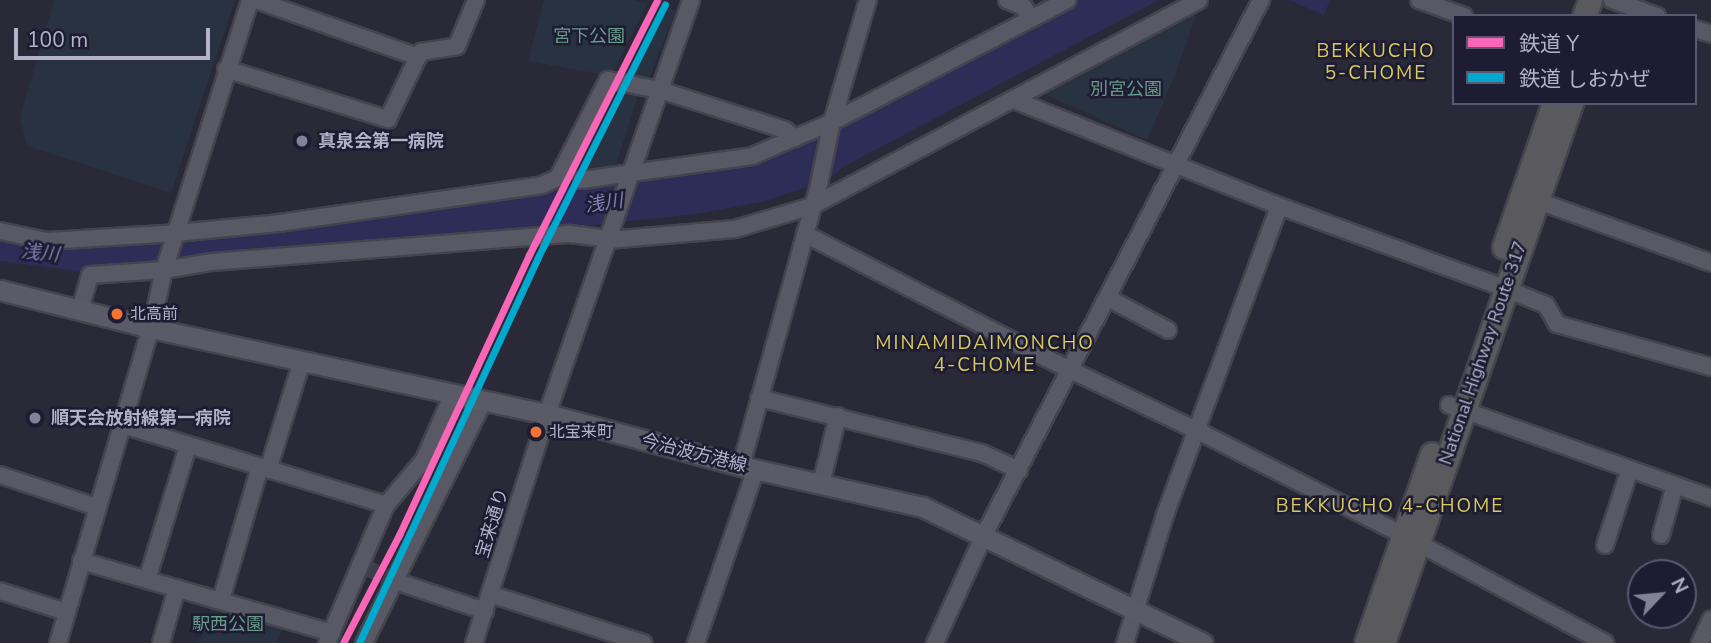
<!DOCTYPE html>
<meta charset="utf-8">
<style>
body{margin:0}
#map{position:relative;width:1711px;height:643px;overflow:hidden;background:#292937;font-family:"Nunito Sans","Noto Sans JP",sans-serif}
div>[style]{position:absolute}
.green>*{inset:0;background:#293240}
.water>*{inset:0;background:#2e2d58}
.minor-tunnel>*{height:16px;margin-top:-8px;transform-origin:0;background:repeating-linear-gradient(90deg,#3e3e4d 0 16px,transparent 0 24px)}
.roads{filter:drop-shadow(2px 0 #44444e) drop-shadow(-2px 0 #44444e) drop-shadow(0 2px #44444e) drop-shadow(0 -2px #44444e)}
.minor>*{height:16px;margin:-8px;padding:0 8px;transform-origin:8px;border-radius:8px;background:#595965}
.major>*{height:19px;margin:-9.5px;padding:0 9.5px;transform-origin:9.5px;border-radius:9.5px;background:#5b5b67}
.highway>*{height:23px;margin:-11.5px;padding:0 11.5px;transform-origin:11.5px;border-radius:11.5px;background:#59595e}
.rail-1>*{height:7px;margin:-3.5px;padding:0 3.5px;transform-origin:3.5px;border-radius:3.5px;background:#fa66b7}
.rail-2>*{height:7px;margin:-3.5px;padding:0 3.5px;transform-origin:3.5px;border-radius:3.5px;background:#00a9ce}
.dots>*{width:19px;height:19px;translate:-50% -50%;box-sizing:border-box;border:4px solid #1d1c32;border-radius:50%}
span{translate:-50% -50%;white-space:nowrap;text-align:center;line-height:1.15;-webkit-text-stroke:5px #1d1c32;paint-order:stroke}
.bus-label{font-size:16px;color:#b4b2c9}
.left{translate:0 -50%;text-align:left}
.park-label{font-size:18px;color:#699b8b}
.poi-label{font-size:18px;color:#b4b2c9;font-weight:700}
.street-label{font-size:18px;color:#b4b2c9}
.neighbourhood-label{font-size:19px;color:#d8ca5e;letter-spacing:2px}
.water-label{font-size:19px;color:#8280b6;font-style:italic}
.legend{position:absolute;left:1452px;top:14px;width:245px;height:91px;box-sizing:border-box;background:#1d1c32;border:2px solid #59586e;margin:0;padding:9px 12px;list-style:none;font-size:21px;color:#b4b2c9}
.legend li{display:flex;align-items:center;gap:14px;height:35px}
.legend b{width:35px;border:2px solid #59586e}
.north{position:absolute;left:1627px;top:559px;width:70px;height:70px;box-sizing:border-box;background:#1d1c32;border:2px solid #59586e;border-radius:50%;rotate:64deg;font-size:19px;font-weight:700;line-height:28px;text-align:center;color:#b4b2c9}
.north::after{content:'';display:block;margin:auto;width:24px;height:32px;background:#838296;clip-path:polygon(50% 0,100% 100%,50% 72%,0 100%)}
.scale{position:absolute;left:14px;top:28px;width:196px;height:32px;box-sizing:border-box;border:4px solid #b4b2c9;border-top:0;padding-left:9px;font-size:21px;line-height:24px;white-space:nowrap;color:#b4b2c9;-webkit-text-stroke:5px #1d1c32;paint-order:stroke}
</style>
<div id="map">
<div class="green">
<div style="clip-path:polygon(54px 0,235px 0,171px 193px,27px 146px,20px 117px)"></div>
<div style="clip-path:polygon(544px 0,634px 0,647px 4px,611px 76px,528px 61px)"></div>
<div style="clip-path:polygon(668px 7px,676px 11px,650px 76px,647px 82px,631px 79px)"></div>
<div style="clip-path:polygon(1197px 12px,1176px 73px,1147px 140px,1044px 94px,1043px 89px)"></div>
<div style="clip-path:polygon(623px 91px,639px 92px,615px 168px,605px 166px,599px 175px,580px 173px)"></div>
<div style="clip-path:polygon(214px 600px,286px 621px,277px 643px,198px 643px)"></div>
</div>
<div class="water">
<div style="clip-path:polygon(1076px 0,1159px 0,843px 167px,828px 180px,761px 202px,696px 214px,565px 228px,405px 243px,355px 241px,108px 269px,78px 271px,0 261px,0 234px,48px 243px,741px 168px,872px 106px)"></div>
<div style="clip-path:polygon(1288px 0,1330px 0,1324px 15px)"></div>
</div>
<div class="minor-tunnel">
<div style="left:362px;top:566px;width:36px;rotate:24deg"></div>
</div>
<div class="roads">
<div class="minor">
<div style="left:256px;top:0;width:172px;rotate:19.4deg"></div>
<div style="left:1007px;top:0;width:18px;rotate:22deg"></div>
<div style="left:1024px;top:7px;width:13px;rotate:63deg"></div>
<div style="left:1419px;top:0;width:48px;rotate:19.6deg"></div>
<div style="left:1612px;top:0;width:48px;rotate:19.6deg"></div>
<div style="left:1695px;top:29px;width:17px;rotate:17deg"></div>
<div style="left:226px;top:69px;width:170px;rotate:17.2deg"></div>
<div style="left:388px;top:119px;width:69px;rotate:-64.2deg"></div>
<div style="left:418px;top:57px;width:6px;rotate:-59deg"></div>
<div style="left:421px;top:52px;width:36px;rotate:-9deg"></div>
<div style="left:457px;top:46px;width:50px;rotate:-67.6deg"></div>
<div style="left:1014px;top:100px;width:285px;rotate:21.8deg"></div>
<div style="left:1279px;top:206px;width:239px;rotate:20deg"></div>
<div style="left:1504px;top:288px;width:45px;rotate:22deg"></div>
<div style="left:1546px;top:305px;width:22px;rotate:60deg"></div>
<div style="left:1557px;top:324px;width:160px;rotate:15.6deg"></div>
<div style="left:582px;top:180px;width:172px;rotate:-8deg"></div>
<div style="left:752px;top:156px;width:87px;rotate:-23deg"></div>
<div style="left:832px;top:122px;width:265px;rotate:-27.4deg"></div>
<div style="left:1527px;top:197px;width:195px;rotate:19.7deg"></div>
<div style="left:0;top:231px;width:48px;rotate:12deg"></div>
<div style="left:47px;top:241px;width:129px;rotate:-3.5deg"></div>
<div style="left:176px;top:233px;width:103px;rotate:-5.5deg"></div>
<div style="left:279px;top:223px;width:266px;rotate:-8.2deg"></div>
<div style="left:542px;top:185px;width:17px;rotate:-24deg"></div>
<div style="left:558px;top:178px;width:110px;rotate:-63deg"></div>
<div style="left:608px;top:80px;width:53px;rotate:10.9deg"></div>
<div style="left:660px;top:90px;width:131px;rotate:17.7deg"></div>
<div style="left:785px;top:130px;width:13px;rotate:39deg"></div>
<div style="left:805px;top:234px;width:282px;rotate:27.2deg"></div>
<div style="left:1056px;top:363px;width:155px;rotate:25.6deg"></div>
<div style="left:1196px;top:430px;width:232px;rotate:26.9deg"></div>
<div style="left:1403px;top:535px;width:229px;rotate:28.1deg"></div>
<div style="left:608px;top:240px;width:127px;rotate:-5deg"></div>
<div style="left:735px;top:229px;width:80px;rotate:-16.6deg"></div>
<div style="left:812px;top:206px;width:438px;rotate:-28deg"></div>
<div style="left:1108px;top:298px;width:68px;rotate:28.1deg"></div>
<div style="left:80px;top:310px;width:36px;rotate:-74deg"></div>
<div style="left:90px;top:275px;width:74px;rotate:-3.9deg"></div>
<div style="left:164px;top:270px;width:49px;rotate:-9.5deg"></div>
<div style="left:212px;top:262px;width:359px;rotate:-4.5deg"></div>
<div style="left:570px;top:234px;width:38px;rotate:7deg"></div>
<div style="left:759px;top:398px;width:230px;rotate:13.9deg"></div>
<div style="left:982px;top:453px;width:41px;rotate:24.7deg"></div>
<div style="left:1449px;top:405px;width:278px;rotate:19.5deg"></div>
<div style="left:123px;top:425px;width:275px;rotate:16.9deg"></div>
<div style="left:741px;top:466px;width:293px;rotate:-74.5deg"></div>
<div style="left:819px;top:184px;width:63px;rotate:-78.2deg"></div>
<div style="left:832px;top:122px;width:127px;rotate:-73.6deg"></div>
<div style="left:268px;top:470px;width:114px;rotate:-72.7deg"></div>
<div style="left:0;top:475px;width:102px;rotate:18.3deg"></div>
<div style="left:821px;top:484px;width:70px;rotate:-76deg"></div>
<div style="left:1661px;top:535px;width:52px;rotate:-74.4deg"></div>
<div style="left:1605px;top:545px;width:80px;rotate:-71.8deg"></div>
<div style="left:81px;top:561px;width:261px;rotate:16deg"></div>
<div style="left:147px;top:580px;width:140px;rotate:-73deg"></div>
<div style="left:395px;top:581px;width:95px;rotate:18.4deg"></div>
<div style="left:0;top:591px;width:69px;rotate:17.7deg"></div>
<div style="left:490px;top:594px;width:161px;rotate:17.8deg"></div>
<div style="left:221px;top:600px;width:139px;rotate:-73.7deg"></div>
<div style="left:58px;top:643px;width:328px;rotate:-73.6deg"></div>
<div style="left:151px;top:328px;width:59px;rotate:-77.4deg"></div>
<div style="left:164px;top:270px;width:283px;rotate:-72.3deg"></div>
<div style="left:161px;top:643px;width:57px;rotate:-73.8deg"></div>
<div style="left:327px;top:643px;width:150px;rotate:-66.9deg"></div>
<div style="left:386px;top:505px;width:59px;rotate:-49.8deg"></div>
<div style="left:424px;top:460px;width:70px;rotate:-66.4deg"></div>
<div style="left:364px;top:643px;width:271px;rotate:-63.7deg"></div>
<div style="left:474px;top:643px;width:240px;rotate:-72.3deg"></div>
<div style="left:547px;top:414px;width:438px;rotate:-70.8deg"></div>
<div style="left:696px;top:643px;width:184px;rotate:-71deg"></div>
<div style="left:935px;top:643px;width:116px;rotate:-65.6deg"></div>
<div style="left:983px;top:537px;width:605px;rotate:-62.63deg"></div>
<div style="left:1125px;top:643px;width:134px;rotate:-72.6deg"></div>
<div style="left:1165px;top:515px;width:329px;rotate:-69.7deg"></div>
<div style="left:1700px;top:643px;width:26px;rotate:-65deg"></div>
</div>
<div class="major">
<div style="left:0;top:290px;width:156px;rotate:14.1deg"></div>
<div style="left:151px;top:328px;width:405px;rotate:12.3deg"></div>
<div style="left:547px;top:414px;width:201px;rotate:15deg"></div>
<div style="left:741px;top:466px;width:187px;rotate:12.7deg"></div>
<div style="left:923px;top:507px;width:311px;rotate:25.9deg"></div>
</div>
<div class="highway">
<div style="left:1584px;top:16px;width:17px;rotate:-69deg"></div>
<div style="left:1504px;top:247px;width:152px;rotate:-70.9deg"></div>
<div style="left:1366px;top:643px;width:200px;rotate:-70.8deg"></div>
<div style="left:1383px;top:643px;width:572px;rotate:-70.8deg"></div>
</div>
</div>
<div class="rail-1">
<div style="left:343px;top:643px;width:122px;rotate:-62.6deg"></div>
<div style="left:399px;top:535px;width:309px;rotate:-65.1deg"></div>
<div style="left:529px;top:255px;width:285px;rotate:-63.3deg"></div>
</div>
<div class="rail-2">
<div style="left:359px;top:643px;width:423px;rotate:-65.1deg"></div>
<div style="left:537px;top:259px;width:285px;rotate:-63.3deg"></div>
</div>
<div class="dots">
<div style="left:302px;top:141px;background:#838296"></div>
<div style="left:117px;top:314px;background:#f57335"></div>
<div style="left:35px;top:418px;background:#838296"></div>
<div style="left:536px;top:432px;background:#f57335"></div>
</div>
<div class="bus-label">
<span class="left" style="left:130px;top:314px">北高前</span>
<span class="left" style="left:549px;top:432px">北宝来町</span>
</div>
<div class="park-label">
<span style="left:589px;top:36px">宮下公園</span>
<span style="left:1126px;top:89px">別宮公園</span>
<span style="left:228px;top:624px">駅西公園</span>
</div>
<div class="poi-label">
<span class="left" style="left:318px;top:141px">真泉会第一病院</span>
<span class="left" style="left:51px;top:418px">順天会放射線第一病院</span>
</div>
<div class="street-label">
<span style="left:1483px;top:353px;rotate:-71deg">National Highway Route 317</span>
<span style="left:694px;top:453px;rotate:14deg">今治波方港線</span>
<span style="left:492px;top:523px;rotate:-73deg">宝来通り</span>
</div>
<div class="neighbourhood-label">
<span style="left:1376px;top:63px">BEKKUCHO<br>5-CHOME</span>
<span style="left:985px;top:355px">MINAMIDAIMONCHO<br>4-CHOME</span>
<span style="left:1390px;top:507px">BEKKUCHO 4-CHOME</span>
</div>
<div class="water-label">
<span style="left:604px;top:204px;rotate:-8deg">浅川</span>
<span style="left:40px;top:254px;rotate:6deg">浅川</span>
</div>
<ul class="legend">
<li><b style="height:9px;background:#fa66b7"></b>鉄道 Y</li>
<li><b style="height:9px;background:#00a9ce"></b>鉄道 しおかぜ</li>
</ul>
<div class="north">N</div>
<div class="scale">100 m</div>
</div>
